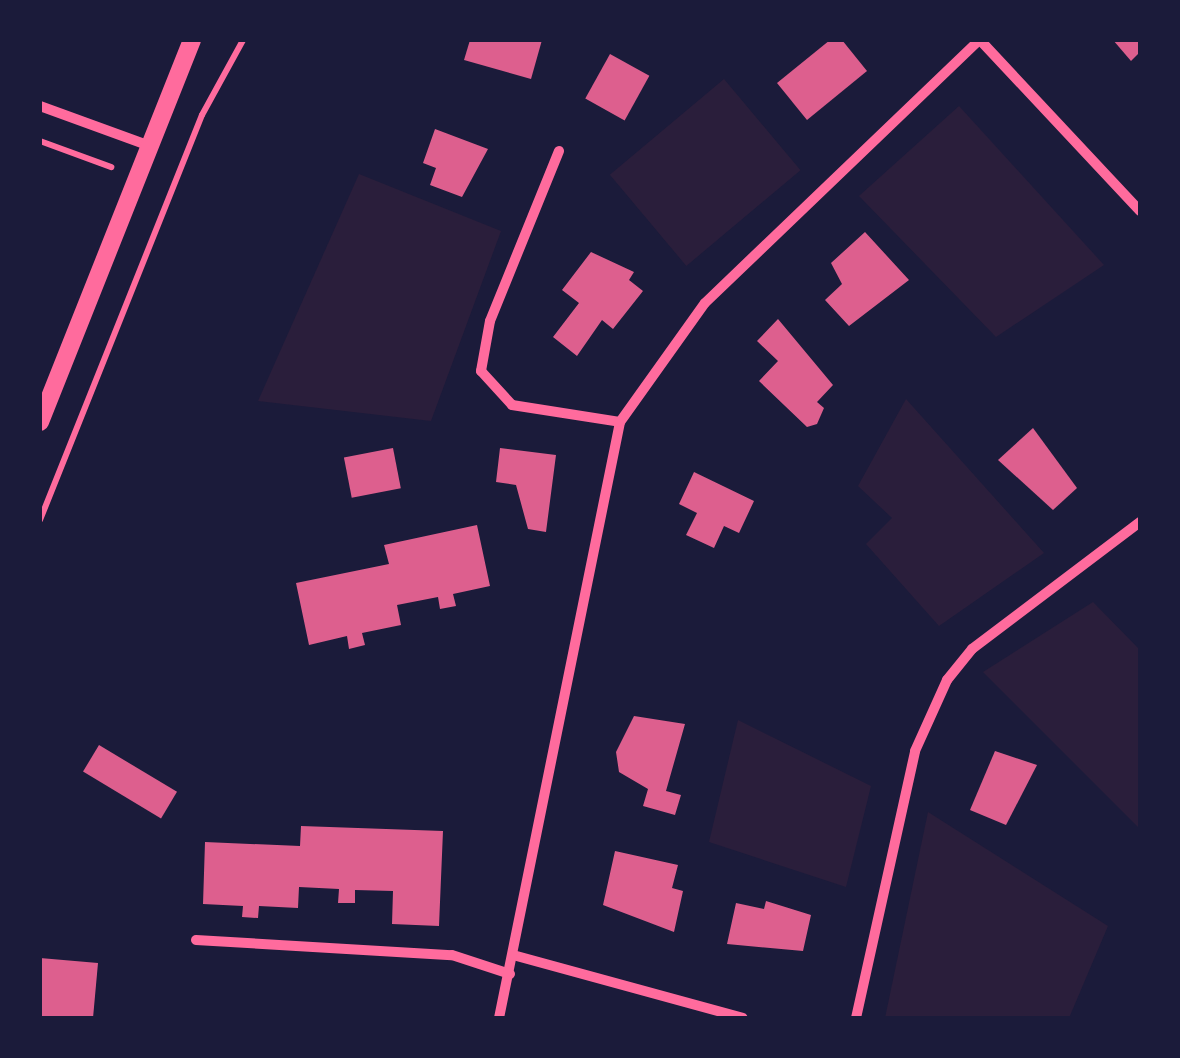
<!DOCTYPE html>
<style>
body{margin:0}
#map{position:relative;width:1180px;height:1058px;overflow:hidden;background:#1b1b3a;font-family:"Golos Text",sans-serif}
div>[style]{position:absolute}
.green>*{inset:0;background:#2a1e3b;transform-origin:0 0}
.building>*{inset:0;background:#dd5f8e;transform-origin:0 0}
.path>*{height:6px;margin:-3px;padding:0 3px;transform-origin:3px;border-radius:3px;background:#ff6b9d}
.minor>*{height:10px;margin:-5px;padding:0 5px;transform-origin:5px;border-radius:5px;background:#ff6b9d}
.tertiary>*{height:18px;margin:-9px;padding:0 9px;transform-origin:9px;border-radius:9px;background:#ff6b9d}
span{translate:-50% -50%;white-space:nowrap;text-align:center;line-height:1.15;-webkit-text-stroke:9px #1b1b3a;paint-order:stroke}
.frame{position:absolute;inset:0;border:42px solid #1b1b3a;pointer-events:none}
</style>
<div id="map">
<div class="green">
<div style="left:724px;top:79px;width:119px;height:149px;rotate:50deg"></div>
<div style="clip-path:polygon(959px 106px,1104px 265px,996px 337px,859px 196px)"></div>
<div style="clip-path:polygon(359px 174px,501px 231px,431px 421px,258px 401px)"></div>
<div style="clip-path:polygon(906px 399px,1044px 553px,939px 626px,866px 544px,892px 518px,858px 486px)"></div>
<div style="clip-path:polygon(1093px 602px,1140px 650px,1140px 829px,983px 672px)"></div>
<div style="clip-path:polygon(738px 720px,871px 786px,846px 887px,709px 842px)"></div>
<div style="clip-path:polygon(928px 812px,1108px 926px,1069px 1018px,885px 1018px)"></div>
</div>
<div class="building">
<div style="clip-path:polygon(470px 40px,542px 40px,531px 79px,464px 60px)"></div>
<div style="clip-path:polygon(830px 40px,842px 40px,867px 71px,807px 120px,777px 83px)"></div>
<div style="clip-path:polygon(1113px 40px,1140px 40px,1140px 52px,1131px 61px)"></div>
<div style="left:610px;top:54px;width:45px;height:51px;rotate:29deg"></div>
<div style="clip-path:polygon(435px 129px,488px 149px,462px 197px,430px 185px,436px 168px,423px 163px)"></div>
<div style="clip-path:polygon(865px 232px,909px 280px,849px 326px,825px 300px,842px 284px,831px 263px)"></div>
<div style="clip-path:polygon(591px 252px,634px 272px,629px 280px,643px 291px,613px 329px,602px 320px,577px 356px,553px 337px,579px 303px,562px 290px)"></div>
<div style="clip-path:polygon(778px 319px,833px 385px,817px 402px,824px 408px,817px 424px,807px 427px,759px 381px,778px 361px,757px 341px)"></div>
<div style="clip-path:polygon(1033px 428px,1077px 488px,1053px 510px,998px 460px)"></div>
<div style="left:393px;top:448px;width:41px;height:50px;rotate:79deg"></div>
<div style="clip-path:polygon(500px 448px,556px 455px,546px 532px,528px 529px,516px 485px,496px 482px)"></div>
<div style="clip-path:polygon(694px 472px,754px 501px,739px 533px,724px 526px,714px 548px,686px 535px,697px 513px,679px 504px)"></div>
<div style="clip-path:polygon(477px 525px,490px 586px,453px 594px,456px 606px,440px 609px,438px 597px,397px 605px,401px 625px,362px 633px,365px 645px,349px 649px,347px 636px,309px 645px,296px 583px,389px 564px,384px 545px)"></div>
<div style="clip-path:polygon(634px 716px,685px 724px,666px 791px,681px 795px,675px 815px,643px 806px,648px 789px,619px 772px,616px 752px)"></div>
<div style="left:99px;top:745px;width:91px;height:31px;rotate:31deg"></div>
<div style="clip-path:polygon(995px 751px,1037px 765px,1006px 825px,970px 810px)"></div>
<div style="clip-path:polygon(301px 826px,443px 831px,439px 926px,392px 924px,393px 891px,355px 890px,355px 903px,338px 903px,339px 889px,299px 887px,298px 908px,259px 906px,258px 918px,242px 917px,243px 906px,203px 904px,205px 842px,300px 846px)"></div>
<div style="clip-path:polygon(615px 851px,678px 865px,672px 888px,683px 891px,674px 932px,603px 905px)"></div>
<div style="clip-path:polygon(766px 901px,811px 915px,803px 951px,727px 944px,736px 903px,764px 909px)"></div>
<div style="clip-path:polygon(40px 958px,98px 963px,93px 1018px,40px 1018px)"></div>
</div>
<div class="path">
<div style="left:40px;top:141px;width:76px;rotate:20.1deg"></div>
<div style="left:40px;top:520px;width:436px;rotate:-68.2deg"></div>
<div style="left:202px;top:115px;width:85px;rotate:-61.3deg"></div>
</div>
<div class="minor">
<div style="left:980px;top:40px;width:234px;rotate:46.9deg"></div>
<div style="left:40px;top:106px;width:117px;rotate:20deg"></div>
<div style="left:559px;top:151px;width:183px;rotate:112.1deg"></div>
<div style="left:490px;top:321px;width:51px;rotate:100.2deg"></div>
<div style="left:481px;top:371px;width:46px;rotate:47.6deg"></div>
<div style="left:512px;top:405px;width:109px;rotate:8.9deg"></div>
<div style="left:196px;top:940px;width:256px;rotate:3.4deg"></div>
<div style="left:452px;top:955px;width:61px;rotate:18.1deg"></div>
<div style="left:513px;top:955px;width:238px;rotate:15.3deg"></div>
<div style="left:499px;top:1018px;width:608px;rotate:-78.52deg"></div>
<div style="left:620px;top:422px;width:146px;rotate:-54.5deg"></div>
<div style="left:705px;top:303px;width:380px;rotate:-43.8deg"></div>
<div style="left:856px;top:1018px;width:273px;rotate:-77.5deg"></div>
<div style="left:915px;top:751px;width:78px;rotate:-65.7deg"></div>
<div style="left:947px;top:680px;width:40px;rotate:-51deg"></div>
<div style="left:972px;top:649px;width:211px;rotate:-37.1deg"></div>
</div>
<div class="tertiary">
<div style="left:40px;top:422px;width:411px;rotate:-68.3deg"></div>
</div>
<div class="frame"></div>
</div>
